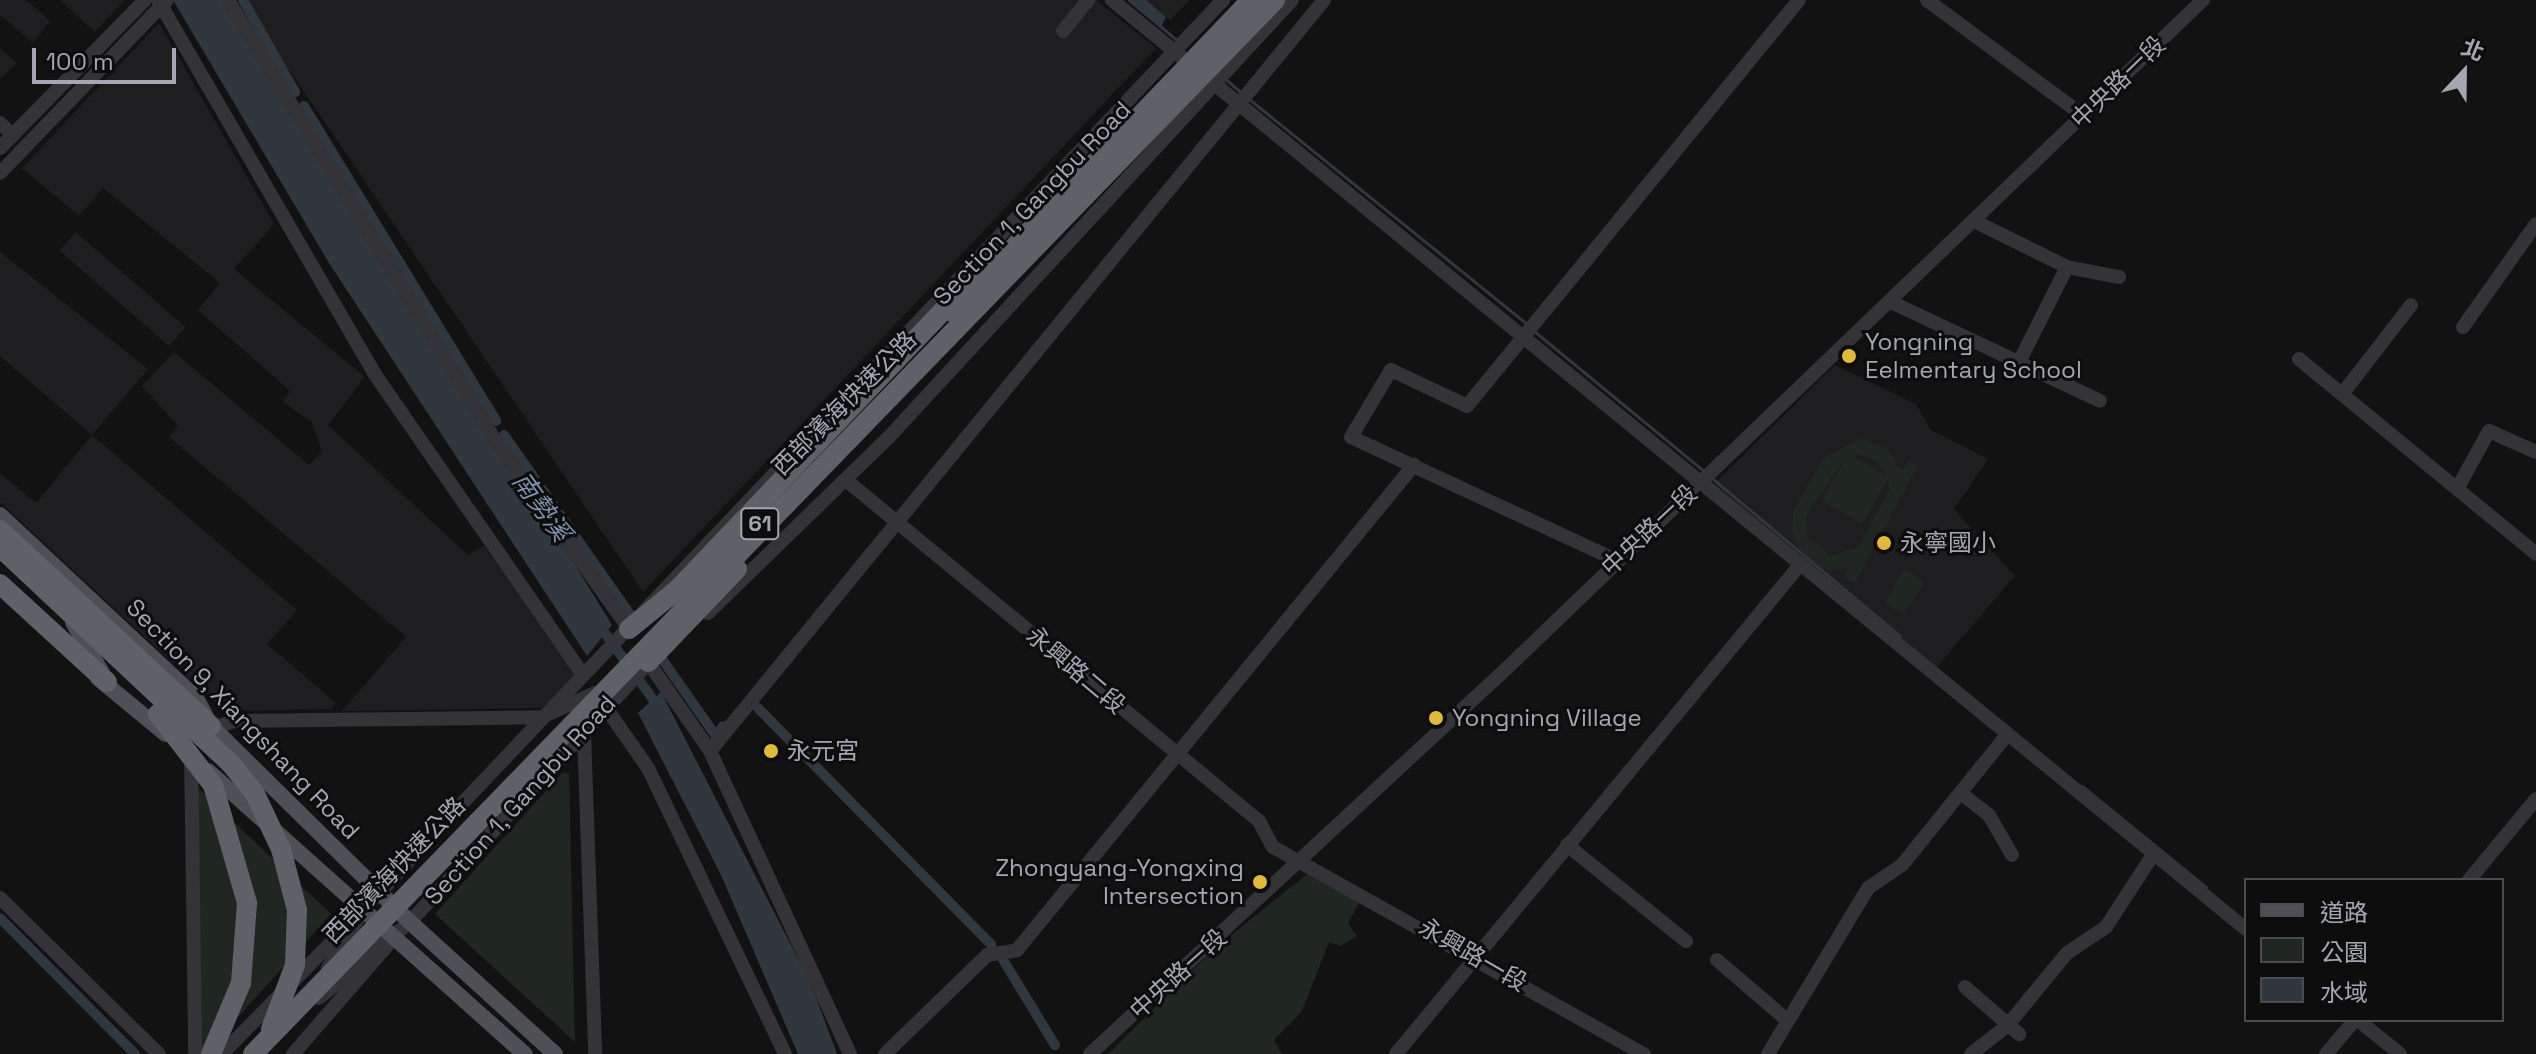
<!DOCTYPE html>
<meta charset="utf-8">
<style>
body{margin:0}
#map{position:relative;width:2536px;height:1054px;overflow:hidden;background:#121213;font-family:"Space Grotesk","Noto Sans TC",sans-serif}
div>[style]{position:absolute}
.built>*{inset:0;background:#1e1e20;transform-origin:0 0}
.green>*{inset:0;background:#202722}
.water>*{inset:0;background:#30373e}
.stream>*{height:3px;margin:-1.5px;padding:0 1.5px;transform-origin:1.5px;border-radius:1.5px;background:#30373e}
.canal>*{height:10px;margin:-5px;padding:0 5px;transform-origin:5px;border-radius:5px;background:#30373e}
.minor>*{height:14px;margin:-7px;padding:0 7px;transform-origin:7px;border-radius:7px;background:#333338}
.major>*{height:16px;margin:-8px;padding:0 8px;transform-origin:8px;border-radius:8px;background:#4f5056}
.highway>*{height:20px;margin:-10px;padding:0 10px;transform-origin:10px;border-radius:10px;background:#5f6168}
.highway-bridge>*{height:20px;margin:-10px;padding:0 10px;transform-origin:10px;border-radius:10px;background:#5f6168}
.dots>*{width:22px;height:22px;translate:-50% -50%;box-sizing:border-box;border:4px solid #0d0d0e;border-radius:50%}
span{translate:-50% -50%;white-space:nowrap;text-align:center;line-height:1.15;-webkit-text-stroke:6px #0d0d0e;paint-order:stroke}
.shield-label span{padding:2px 6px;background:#0d0d0e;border:2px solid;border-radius:6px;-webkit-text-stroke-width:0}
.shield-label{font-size:22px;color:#a4a7b2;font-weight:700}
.street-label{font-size:24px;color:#a4a7b2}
.poi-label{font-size:24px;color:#a4a7b2}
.left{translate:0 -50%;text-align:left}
.right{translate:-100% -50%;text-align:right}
.water-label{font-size:26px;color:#7e91ab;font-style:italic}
.legend{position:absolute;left:2244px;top:878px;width:260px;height:144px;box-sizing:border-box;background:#0d0d0e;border:2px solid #494b50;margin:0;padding:10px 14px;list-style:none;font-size:24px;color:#a4a7b2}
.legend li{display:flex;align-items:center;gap:16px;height:40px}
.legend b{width:40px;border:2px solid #494b50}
.north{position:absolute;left:2424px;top:32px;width:80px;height:80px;-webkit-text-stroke:6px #0d0d0e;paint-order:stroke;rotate:22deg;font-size:22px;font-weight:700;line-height:32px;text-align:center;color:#a4a7b2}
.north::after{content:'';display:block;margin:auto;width:28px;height:36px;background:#a4a7b2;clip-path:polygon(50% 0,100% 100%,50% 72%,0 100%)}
.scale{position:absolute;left:32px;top:48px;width:144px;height:36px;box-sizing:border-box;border:4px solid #a4a7b2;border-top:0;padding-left:10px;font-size:24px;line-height:28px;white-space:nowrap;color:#a4a7b2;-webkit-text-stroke:6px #0d0d0e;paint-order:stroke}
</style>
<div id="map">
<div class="built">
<div style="clip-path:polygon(0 0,26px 0,50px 21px,33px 43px,0 15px)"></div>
<div style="clip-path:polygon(60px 0,125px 0,95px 32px)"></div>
<div style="clip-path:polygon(242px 0,1096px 0,1156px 48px,643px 592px)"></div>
<div style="clip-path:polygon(1146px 0,1190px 0,1170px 20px)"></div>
<div style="clip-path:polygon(159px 23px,274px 224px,234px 269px,365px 377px,328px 425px,468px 555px,484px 546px,577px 672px,548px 708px,342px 711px,406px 637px,169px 437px,178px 426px,142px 386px,174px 352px,309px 465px,322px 452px,312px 422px,283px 402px,290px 391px,198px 310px,220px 283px,103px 188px,79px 216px,22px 168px)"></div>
<div style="clip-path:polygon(0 48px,17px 63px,0 79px)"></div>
<div style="left:76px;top:232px;width:145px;height:25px;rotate:41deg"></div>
<div style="clip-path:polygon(0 252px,148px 369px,92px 435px,297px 610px,267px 644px,335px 702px,331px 709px,224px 711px,0 502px,0 473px,36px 503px,92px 435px,0 356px)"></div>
<div style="clip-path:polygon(1835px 365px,1916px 404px,1931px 430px,1988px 459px,1954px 509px,2015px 576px,1935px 669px,1714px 484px)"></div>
</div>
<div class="green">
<div style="clip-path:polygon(evenodd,1860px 438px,1887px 448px,1902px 471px,1909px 460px,1918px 466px,1855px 583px,1845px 577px,1847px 569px,1827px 570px,1803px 557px,1792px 532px,1793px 511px,1823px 459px,1860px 438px,1859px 454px,1878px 462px,1887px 476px,1851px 456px,1859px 454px,1860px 438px,1845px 458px,1822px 501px,1862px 524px,1888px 479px,1889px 490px,1859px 547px,1830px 556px,1807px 536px,1806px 516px,1845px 458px)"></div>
<div style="clip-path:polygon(1904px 568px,1925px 584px,1903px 614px,1885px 603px)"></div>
<div style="clip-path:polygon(563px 772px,569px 774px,575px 1042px,435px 914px)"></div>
<div style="clip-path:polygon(195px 785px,331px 914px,205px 1054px,197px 1054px)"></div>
<div style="clip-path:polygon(1311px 871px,1360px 901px,1348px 923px,1357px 936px,1341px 946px,1329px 942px,1302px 1011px,1274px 1040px,1282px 1054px,1108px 1054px,1214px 949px)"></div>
</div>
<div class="water">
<div style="clip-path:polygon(173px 0,228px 0,612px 625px,587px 656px,329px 263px)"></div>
<div style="clip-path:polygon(1129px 0,1146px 0,1166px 17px,1161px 27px)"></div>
<div style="clip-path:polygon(661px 692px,811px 984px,837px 1054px,798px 1054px,721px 875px,638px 713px)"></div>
</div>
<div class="stream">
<div style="left:1129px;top:0;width:64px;rotate:39.9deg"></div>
<div style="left:1224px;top:78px;width:25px;rotate:40deg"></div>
<div style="left:1249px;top:99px;width:360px;rotate:39deg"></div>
<div style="left:1534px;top:331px;width:220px;rotate:39.5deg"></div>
<div style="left:1713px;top:479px;width:244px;rotate:40deg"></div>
<div style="left:2082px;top:786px;width:160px;rotate:39.2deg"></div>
</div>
<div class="canal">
<div style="left:243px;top:0;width:106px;rotate:60.5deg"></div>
<div style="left:304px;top:106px;width:369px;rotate:58.6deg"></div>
<div style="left:504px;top:435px;width:221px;rotate:54.9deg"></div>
<div style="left:599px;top:625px;width:104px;rotate:54deg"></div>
<div style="left:662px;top:659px;width:94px;rotate:55deg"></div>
<div style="left:716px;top:736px;width:12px;rotate:-55deg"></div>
<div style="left:758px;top:708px;width:332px;rotate:45.4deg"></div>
<div style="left:0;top:918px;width:192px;rotate:45.2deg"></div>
<div style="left:1002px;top:958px;width:102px;rotate:58.7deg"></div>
</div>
<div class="minor">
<div style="left:158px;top:0;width:431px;rotate:59.9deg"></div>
<div style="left:374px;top:373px;width:367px;rotate:55.3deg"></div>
<div style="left:228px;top:0;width:511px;rotate:58.77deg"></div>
<div style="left:493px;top:437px;width:235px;rotate:54.7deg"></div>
<div style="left:1112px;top:0;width:1466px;rotate:39.33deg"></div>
<div style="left:1927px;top:0;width:195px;rotate:36.5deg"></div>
<div style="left:1063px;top:31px;width:40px;rotate:-51deg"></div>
<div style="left:0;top:123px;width:18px;rotate:43deg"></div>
<div style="left:0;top:148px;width:207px;rotate:-45.6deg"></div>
<div style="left:0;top:173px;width:240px;rotate:-46deg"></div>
<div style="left:1974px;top:221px;width:104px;rotate:26.3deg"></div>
<div style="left:2067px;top:267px;width:104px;rotate:116.8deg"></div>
<div style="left:2067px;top:267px;width:53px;rotate:10.9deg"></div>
<div style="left:1891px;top:302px;width:231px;rotate:25.3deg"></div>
<div style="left:2463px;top:327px;width:126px;rotate:-54.7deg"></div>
<div style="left:2299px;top:359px;width:307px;rotate:39.4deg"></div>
<div style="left:2343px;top:393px;width:111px;rotate:-52.3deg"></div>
<div style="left:846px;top:480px;width:536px;rotate:39.55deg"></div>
<div style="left:1259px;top:821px;width:30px;rotate:62deg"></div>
<div style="left:1273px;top:847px;width:425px;rotate:29.2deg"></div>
<div style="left:2457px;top:489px;width:66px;rotate:-61.1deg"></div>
<div style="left:2489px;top:431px;width:51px;rotate:24.1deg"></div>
<div style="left:1616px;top:560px;width:292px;rotate:-155.1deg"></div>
<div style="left:1351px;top:437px;width:78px;rotate:-59.2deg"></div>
<div style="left:1391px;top:370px;width:84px;rotate:25.3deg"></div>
<div style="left:1467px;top:406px;width:524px;rotate:-50.73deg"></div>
<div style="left:708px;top:613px;width:252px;rotate:-44.2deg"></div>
<div style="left:889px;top:437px;width:594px;rotate:-47.32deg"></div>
<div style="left:648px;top:662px;width:108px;rotate:55.1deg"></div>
<div style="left:710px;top:751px;width:334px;rotate:65.2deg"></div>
<div style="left:604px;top:705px;width:77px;rotate:55.1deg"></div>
<div style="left:648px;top:768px;width:317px;rotate:64.4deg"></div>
<div style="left:204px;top:731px;width:32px;rotate:-18deg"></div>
<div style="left:234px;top:721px;width:308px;rotate:-0.7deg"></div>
<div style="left:542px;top:717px;width:58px;rotate:-24.4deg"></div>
<div style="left:584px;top:733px;width:321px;rotate:88deg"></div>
<div style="left:191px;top:751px;width:303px;rotate:89.2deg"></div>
<div style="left:710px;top:751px;width:970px;rotate:-50.73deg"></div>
<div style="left:1962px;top:794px;width:34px;rotate:38deg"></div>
<div style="left:1989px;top:815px;width:46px;rotate:60.1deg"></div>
<div style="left:1567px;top:845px;width:153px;rotate:38.9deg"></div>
<div style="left:2469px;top:880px;width:105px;rotate:-50.4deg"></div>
<div style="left:0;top:898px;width:223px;rotate:44.5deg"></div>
<div style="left:1717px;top:960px;width:92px;rotate:40.6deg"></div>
<div style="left:328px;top:968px;width:67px;rotate:-58.4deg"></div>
<div style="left:363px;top:911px;width:108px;rotate:-47.6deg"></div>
<div style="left:436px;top:831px;width:1145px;rotate:-46.56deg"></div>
<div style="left:1965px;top:987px;width:72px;rotate:41deg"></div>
<div style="left:319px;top:998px;width:119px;rotate:-39.9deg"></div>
<div style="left:410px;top:922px;width:360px;rotate:-47.4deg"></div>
<div style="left:2358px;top:1020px;width:54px;rotate:39deg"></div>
<div style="left:222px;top:1054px;width:189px;rotate:-45.6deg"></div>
<div style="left:293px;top:1054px;width:143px;rotate:-49deg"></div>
<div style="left:885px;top:1054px;width:142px;rotate:-44.1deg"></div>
<div style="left:987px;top:955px;width:30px;rotate:-9deg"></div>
<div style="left:1017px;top:950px;width:627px;rotate:-50.7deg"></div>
<div style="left:1090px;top:1054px;width:567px;rotate:-42.78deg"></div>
<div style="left:1506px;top:669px;width:966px;rotate:-43.83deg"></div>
<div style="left:1396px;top:1054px;width:633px;rotate:-50.45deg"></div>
<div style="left:1768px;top:1054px;width:194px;rotate:-58.9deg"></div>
<div style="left:1868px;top:888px;width:41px;rotate:-34.1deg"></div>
<div style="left:1902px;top:865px;width:167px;rotate:-51.1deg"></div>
<div style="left:1971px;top:1054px;width:46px;rotate:-37.9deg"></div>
<div style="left:2007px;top:1026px;width:94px;rotate:-50.6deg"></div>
<div style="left:2067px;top:953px;width:47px;rotate:-33.7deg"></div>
<div style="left:2106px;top:927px;width:88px;rotate:-57deg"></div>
<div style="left:2326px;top:1054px;width:45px;rotate:-49.5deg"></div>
</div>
<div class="major">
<div style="left:0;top:515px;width:268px;rotate:43deg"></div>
<div style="left:196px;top:698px;width:32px;rotate:62deg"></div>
<div style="left:211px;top:726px;width:279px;rotate:44.6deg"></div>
<div style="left:410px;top:922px;width:196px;rotate:42.3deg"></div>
<div style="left:73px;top:622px;width:59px;rotate:60.4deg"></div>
<div style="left:98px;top:678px;width:88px;rotate:39.5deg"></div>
<div style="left:208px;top:771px;width:425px;rotate:41.8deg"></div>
</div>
<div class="highway">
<div style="left:0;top:530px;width:288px;rotate:42.9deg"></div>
<div style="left:0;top:584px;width:145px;rotate:42.5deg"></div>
<div style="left:629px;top:629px;width:63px;rotate:-39.2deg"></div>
<div style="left:678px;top:589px;width:409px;rotate:-46.4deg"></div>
<div style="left:648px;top:662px;width:129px;rotate:-46.3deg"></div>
</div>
<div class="highway-bridge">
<div style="left:952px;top:312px;width:432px;rotate:-46.2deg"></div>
<div style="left:0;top:547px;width:317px;rotate:43.2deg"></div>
<div style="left:231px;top:764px;width:38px;rotate:51deg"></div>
<div style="left:255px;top:794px;width:61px;rotate:64.7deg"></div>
<div style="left:281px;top:849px;width:63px;rotate:75.3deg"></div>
<div style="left:297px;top:910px;width:55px;rotate:92.1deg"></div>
<div style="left:295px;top:965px;width:68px;rotate:110.6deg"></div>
<div style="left:158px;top:714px;width:90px;rotate:52.2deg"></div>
<div style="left:213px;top:785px;width:123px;rotate:73.9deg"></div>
<div style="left:247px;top:903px;width:80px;rotate:94.3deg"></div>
<div style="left:241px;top:983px;width:77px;rotate:112.9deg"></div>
<div style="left:253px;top:1054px;width:1468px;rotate:-45.88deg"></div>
</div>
<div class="dots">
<div style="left:1849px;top:356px;background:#e1b93c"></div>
<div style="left:1884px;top:543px;background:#e1b93c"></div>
<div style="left:1436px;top:718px;background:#e1b93c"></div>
<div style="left:771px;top:751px;background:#e1b93c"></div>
<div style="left:1260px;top:882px;background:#e1b93c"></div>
</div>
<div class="shield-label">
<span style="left:760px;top:524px">61</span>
</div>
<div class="street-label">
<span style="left:2118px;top:82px;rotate:-44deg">中央路一段</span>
<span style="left:1032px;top:203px;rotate:-46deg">Section 1, Gangbu Road</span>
<span style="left:844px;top:403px;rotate:-45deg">西部濱海快速公路</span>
<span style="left:1649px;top:530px;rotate:-43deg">中央路一段</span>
<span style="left:1076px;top:670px;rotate:40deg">永興路二段</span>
<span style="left:243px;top:719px;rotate:46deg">Section 9, Xiangshang Road</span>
<span style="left:520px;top:800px;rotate:-48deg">Section 1, Gangbu Road</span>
<span style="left:394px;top:870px;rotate:-46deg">西部濱海快速公路</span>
<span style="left:1473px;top:955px;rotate:30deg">永興路一段</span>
<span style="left:1178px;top:974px;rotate:-42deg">中央路一段</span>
</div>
<div class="poi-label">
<span class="left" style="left:1865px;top:356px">Yongning<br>Eelmentary School</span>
<span class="left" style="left:1900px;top:543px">永寧國小</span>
<span class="left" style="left:1452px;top:718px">Yongning Village</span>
<span class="left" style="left:787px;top:751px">永元宮</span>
<span class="right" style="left:1244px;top:882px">Zhongyang-Yongxing<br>Intersection</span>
</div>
<div class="water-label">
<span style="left:541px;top:507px;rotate:54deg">南勢溪</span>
</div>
<ul class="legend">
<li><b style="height:10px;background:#4f5056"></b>道路</li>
<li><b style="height:22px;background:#202722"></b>公園</li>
<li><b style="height:22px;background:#30373e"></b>水域</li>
</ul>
<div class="north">北</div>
<div class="scale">100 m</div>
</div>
